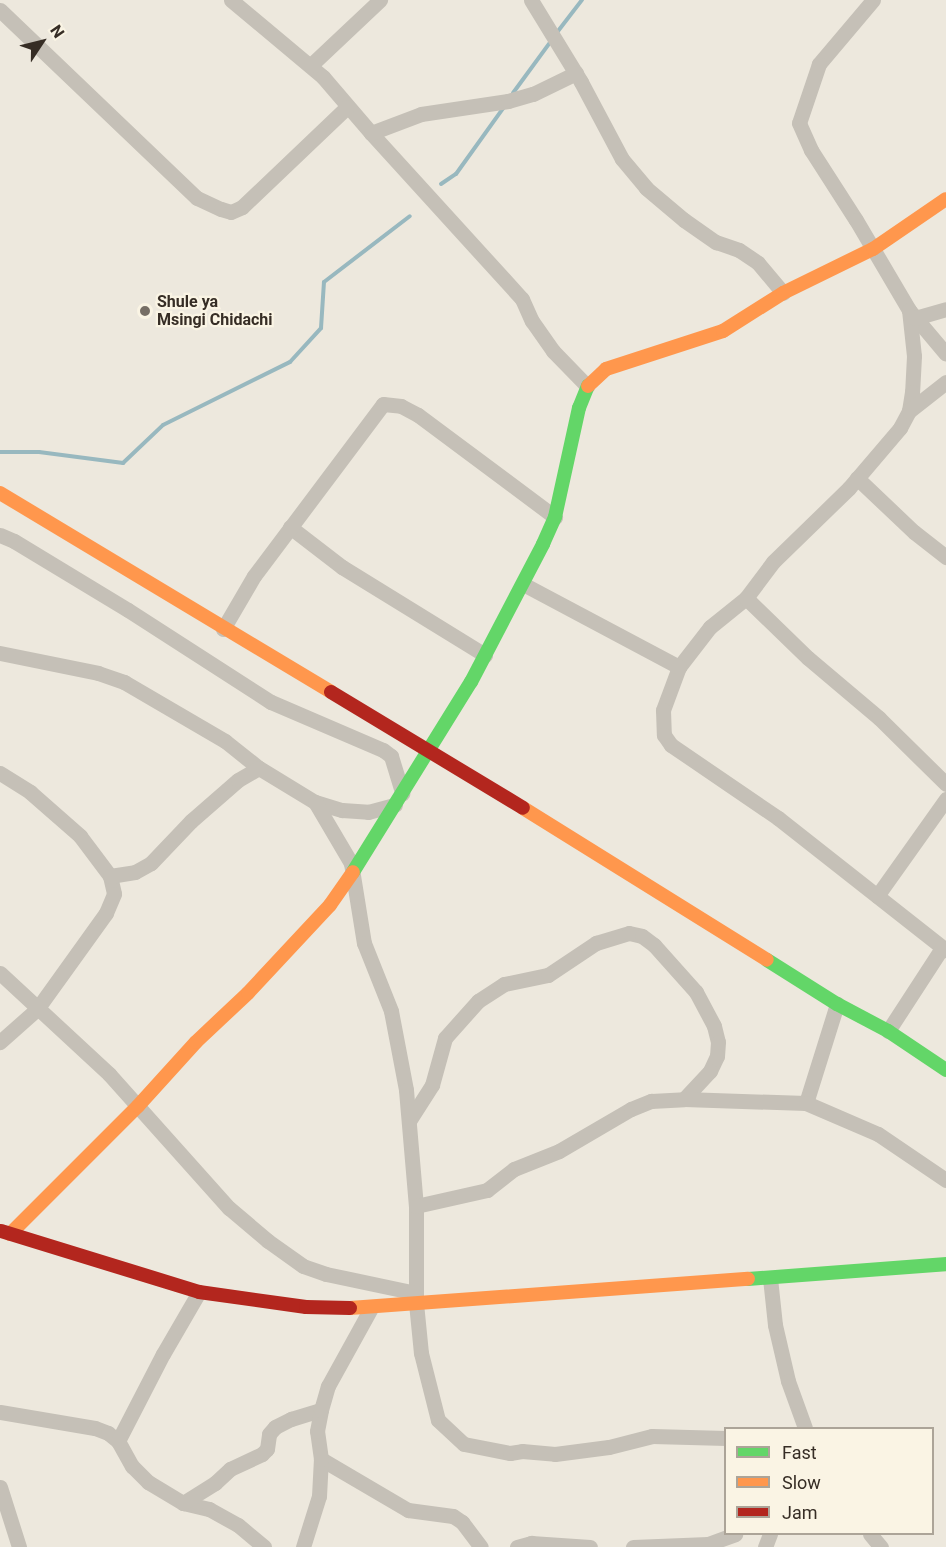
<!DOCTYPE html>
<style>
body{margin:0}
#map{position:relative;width:946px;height:1547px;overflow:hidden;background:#ede8dd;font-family:Roboto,sans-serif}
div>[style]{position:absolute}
.stream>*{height:4px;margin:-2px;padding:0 2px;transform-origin:2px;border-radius:2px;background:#98b8bf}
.street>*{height:15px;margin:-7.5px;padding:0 7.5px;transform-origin:7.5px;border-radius:7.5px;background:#c5c0b7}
.fast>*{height:14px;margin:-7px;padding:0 7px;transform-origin:7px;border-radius:7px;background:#63d668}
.slow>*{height:14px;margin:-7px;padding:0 7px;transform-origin:7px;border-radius:7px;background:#ff974d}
.jam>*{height:14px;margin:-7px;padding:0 7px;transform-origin:7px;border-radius:7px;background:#b3261e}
.dots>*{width:16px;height:16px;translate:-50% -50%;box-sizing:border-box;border:3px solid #faf4e4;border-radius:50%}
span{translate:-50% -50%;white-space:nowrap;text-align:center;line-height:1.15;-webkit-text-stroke:4.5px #faf4e4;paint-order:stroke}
.poi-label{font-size:16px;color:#362d25;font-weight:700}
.left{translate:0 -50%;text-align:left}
.legend{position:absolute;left:724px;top:1427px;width:210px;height:108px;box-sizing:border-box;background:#faf4e4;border:2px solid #aca498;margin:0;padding:8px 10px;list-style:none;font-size:18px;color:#362d25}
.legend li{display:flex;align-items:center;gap:12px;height:30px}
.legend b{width:30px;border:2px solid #aca498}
.north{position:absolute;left:12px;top:12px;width:60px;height:60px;-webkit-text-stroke:4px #faf4e4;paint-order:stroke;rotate:55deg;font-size:16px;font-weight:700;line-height:24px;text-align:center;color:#362d25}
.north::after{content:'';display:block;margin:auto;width:21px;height:27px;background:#362d25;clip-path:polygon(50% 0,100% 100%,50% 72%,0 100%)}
</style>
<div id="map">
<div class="stream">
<div style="left:555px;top:35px;width:44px;rotate:-52.4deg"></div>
<div style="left:513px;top:93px;width:64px;rotate:-53.8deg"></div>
<div style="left:441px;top:184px;width:18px;rotate:-34deg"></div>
<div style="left:456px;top:174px;width:82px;rotate:-54.4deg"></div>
<div style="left:0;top:452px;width:39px"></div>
<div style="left:39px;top:452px;width:85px;rotate:7.5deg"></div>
<div style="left:123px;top:463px;width:55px;rotate:-43.5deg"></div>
<div style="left:163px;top:425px;width:142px;rotate:-26.4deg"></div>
<div style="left:290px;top:362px;width:46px;rotate:-47.6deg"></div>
<div style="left:321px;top:328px;width:46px;rotate:-86.3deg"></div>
<div style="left:324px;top:282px;width:108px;rotate:-37.5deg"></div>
</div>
<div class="street">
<div style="left:231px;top:0;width:120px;rotate:39.9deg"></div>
<div style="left:323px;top:77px;width:74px;rotate:49.4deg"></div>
<div style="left:371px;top:133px;width:224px;rotate:47.7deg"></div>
<div style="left:522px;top:299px;width:24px;rotate:66deg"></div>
<div style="left:532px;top:321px;width:37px;rotate:55deg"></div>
<div style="left:553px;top:351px;width:49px;rotate:45.8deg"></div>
<div style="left:531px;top:0;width:96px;rotate:58.6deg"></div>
<div style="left:581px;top:82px;width:87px;rotate:62deg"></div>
<div style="left:622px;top:159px;width:38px;rotate:50deg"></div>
<div style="left:646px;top:188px;width:50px;rotate:40.1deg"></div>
<div style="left:684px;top:220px;width:39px;rotate:35deg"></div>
<div style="left:716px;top:242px;width:24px;rotate:19deg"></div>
<div style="left:739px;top:250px;width:23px;rotate:34deg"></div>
<div style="left:758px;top:263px;width:39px;rotate:50deg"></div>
<div style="left:873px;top:0;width:84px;rotate:130.2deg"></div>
<div style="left:819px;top:64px;width:62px;rotate:108.7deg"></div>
<div style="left:799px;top:123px;width:30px;rotate:66deg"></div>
<div style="left:811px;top:150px;width:83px;rotate:57.3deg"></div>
<div style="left:856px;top:220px;width:104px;rotate:59.5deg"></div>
<div style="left:909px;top:310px;width:57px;rotate:49.9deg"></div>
<div style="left:0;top:10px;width:272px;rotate:43.7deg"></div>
<div style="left:197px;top:198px;width:26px;rotate:25deg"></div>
<div style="left:221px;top:209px;width:10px;rotate:17deg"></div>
<div style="left:231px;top:212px;width:12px;rotate:-24deg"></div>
<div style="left:242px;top:207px;width:145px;rotate:-43.6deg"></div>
<div style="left:311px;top:65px;width:95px;rotate:-43.3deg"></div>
<div style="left:371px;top:133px;width:53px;rotate:-20.8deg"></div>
<div style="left:421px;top:114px;width:88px;rotate:-8.5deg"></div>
<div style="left:508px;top:101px;width:26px;rotate:-16deg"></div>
<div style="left:533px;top:94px;width:48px;rotate:-26deg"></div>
<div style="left:909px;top:310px;width:46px;rotate:83.8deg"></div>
<div style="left:914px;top:356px;width:36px;rotate:93deg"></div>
<div style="left:912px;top:392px;width:19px;rotate:99deg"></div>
<div style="left:909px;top:411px;width:19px;rotate:118deg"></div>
<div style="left:900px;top:428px;width:79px;rotate:130.4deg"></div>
<div style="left:849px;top:488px;width:106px;rotate:135.8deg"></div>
<div style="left:773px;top:562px;width:45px;rotate:126.9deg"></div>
<div style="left:746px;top:598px;width:46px;rotate:141.1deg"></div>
<div style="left:710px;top:627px;width:51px;rotate:127.8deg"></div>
<div style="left:679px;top:667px;width:46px;rotate:110.4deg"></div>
<div style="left:663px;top:710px;width:25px;rotate:88deg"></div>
<div style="left:664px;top:735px;width:12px;rotate:55deg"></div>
<div style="left:671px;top:745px;width:130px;rotate:34.3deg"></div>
<div style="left:778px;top:818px;width:214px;rotate:38.2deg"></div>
<div style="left:915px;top:318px;width:32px;rotate:-16deg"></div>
<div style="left:909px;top:411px;width:47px;rotate:-38.1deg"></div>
<div style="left:857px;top:478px;width:79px;rotate:43.5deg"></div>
<div style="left:914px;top:532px;width:41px;rotate:38deg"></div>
<div style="left:290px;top:527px;width:66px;rotate:37.6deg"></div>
<div style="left:342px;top:567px;width:168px;rotate:31.6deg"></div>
<div style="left:0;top:535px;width:15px;rotate:23deg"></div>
<div style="left:14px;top:541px;width:133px;rotate:31.2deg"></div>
<div style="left:128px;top:610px;width:170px;rotate:32.8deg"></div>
<div style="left:271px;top:702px;width:122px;rotate:23.2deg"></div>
<div style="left:383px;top:750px;width:10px;rotate:37deg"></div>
<div style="left:391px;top:756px;width:39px;rotate:73deg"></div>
<div style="left:523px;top:584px;width:177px;rotate:28deg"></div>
<div style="left:746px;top:598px;width:86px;rotate:44.1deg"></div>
<div style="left:808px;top:658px;width:93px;rotate:40.2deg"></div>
<div style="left:879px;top:718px;width:94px;rotate:44.6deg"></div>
<div style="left:223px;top:629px;width:61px;rotate:-59.7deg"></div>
<div style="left:254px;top:576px;width:215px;rotate:-53.1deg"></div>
<div style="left:383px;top:404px;width:18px;rotate:6deg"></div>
<div style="left:401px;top:406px;width:19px;rotate:28deg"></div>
<div style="left:418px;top:415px;width:171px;rotate:36.7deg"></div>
<div style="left:0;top:653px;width:100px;rotate:11.5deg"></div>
<div style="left:98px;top:673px;width:28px;rotate:19deg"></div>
<div style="left:124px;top:682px;width:117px;rotate:30.3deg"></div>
<div style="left:225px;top:741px;width:43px;rotate:38.5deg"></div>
<div style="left:259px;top:768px;width:66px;rotate:31.3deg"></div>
<div style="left:315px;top:802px;width:28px;rotate:17deg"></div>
<div style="left:342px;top:810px;width:26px;rotate:4deg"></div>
<div style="left:368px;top:812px;width:28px;rotate:-15deg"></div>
<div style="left:0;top:773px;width:36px;rotate:32deg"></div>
<div style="left:30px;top:792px;width:67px;rotate:41.3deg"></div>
<div style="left:80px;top:836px;width:50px;rotate:53.1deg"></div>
<div style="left:110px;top:876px;width:18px;rotate:77deg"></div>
<div style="left:114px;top:894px;width:21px;rotate:113deg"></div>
<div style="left:106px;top:913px;width:118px;rotate:125.7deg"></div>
<div style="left:37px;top:1009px;width:50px;rotate:138.3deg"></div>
<div style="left:315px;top:802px;width:71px;rotate:59.5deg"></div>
<div style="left:351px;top:863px;width:81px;rotate:80.8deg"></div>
<div style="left:364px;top:943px;width:73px;rotate:68.3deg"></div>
<div style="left:391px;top:1011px;width:80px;rotate:79.2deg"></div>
<div style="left:406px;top:1090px;width:116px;rotate:85.1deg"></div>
<div style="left:416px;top:1206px;width:97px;rotate:90deg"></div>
<div style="left:416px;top:1303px;width:50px;rotate:84.3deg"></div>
<div style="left:421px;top:1353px;width:69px;rotate:75.8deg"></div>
<div style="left:438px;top:1420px;width:35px;rotate:43deg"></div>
<div style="left:464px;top:1444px;width:47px;rotate:11.1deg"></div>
<div style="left:510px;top:1453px;width:12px;rotate:-9deg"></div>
<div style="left:522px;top:1451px;width:33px;rotate:5deg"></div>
<div style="left:555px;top:1454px;width:54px;rotate:-7.4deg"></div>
<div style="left:609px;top:1447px;width:44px;rotate:-14.3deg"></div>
<div style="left:652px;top:1436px;width:74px;rotate:1.5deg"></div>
<div style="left:110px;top:876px;width:25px;rotate:-9deg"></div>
<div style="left:135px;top:872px;width:18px;rotate:-29deg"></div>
<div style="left:151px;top:863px;width:58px;rotate:-46.4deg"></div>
<div style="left:191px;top:821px;width:62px;rotate:-41.1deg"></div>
<div style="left:238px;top:780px;width:24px;rotate:-30deg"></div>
<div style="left:877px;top:896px;width:119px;rotate:-54.6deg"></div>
<div style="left:0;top:973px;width:149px;rotate:42.8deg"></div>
<div style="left:109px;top:1074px;width:180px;rotate:48.2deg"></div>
<div style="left:229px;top:1208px;width:51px;rotate:40.2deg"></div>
<div style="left:268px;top:1241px;width:43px;rotate:35.5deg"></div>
<div style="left:303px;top:1266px;width:24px;rotate:19deg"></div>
<div style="left:326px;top:1274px;width:92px;rotate:11.9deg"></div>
<div style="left:888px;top:1031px;width:99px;rotate:-57deg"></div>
<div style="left:806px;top:1103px;width:104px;rotate:-72.6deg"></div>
<div style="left:409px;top:1121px;width:43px;rotate:-57.4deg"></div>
<div style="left:432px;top:1085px;width:49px;rotate:-74.5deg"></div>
<div style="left:445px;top:1038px;width:50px;rotate:-48.3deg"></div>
<div style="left:478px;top:1001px;width:31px;rotate:-33deg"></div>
<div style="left:504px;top:984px;width:45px;rotate:-11.6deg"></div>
<div style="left:548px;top:975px;width:58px;rotate:-33.7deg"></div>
<div style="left:596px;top:943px;width:34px;rotate:-17deg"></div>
<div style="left:629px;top:933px;width:13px;rotate:13deg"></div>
<div style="left:642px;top:936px;width:15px;rotate:37deg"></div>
<div style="left:654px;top:945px;width:63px;rotate:48.2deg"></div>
<div style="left:696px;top:992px;width:38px;rotate:62deg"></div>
<div style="left:714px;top:1026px;width:16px;rotate:76deg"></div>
<div style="left:718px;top:1042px;width:14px;rotate:94deg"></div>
<div style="left:717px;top:1056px;width:17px;rotate:115deg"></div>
<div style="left:710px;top:1071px;width:38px;rotate:133deg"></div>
<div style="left:416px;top:1206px;width:73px;rotate:-12.7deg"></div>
<div style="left:487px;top:1190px;width:34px;rotate:-38deg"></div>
<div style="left:514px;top:1169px;width:48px;rotate:-21.8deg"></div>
<div style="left:559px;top:1151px;width:83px;rotate:-30.3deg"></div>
<div style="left:631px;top:1109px;width:22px;rotate:-22deg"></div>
<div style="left:651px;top:1101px;width:33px;rotate:-3deg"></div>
<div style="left:684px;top:1099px;width:122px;rotate:1.9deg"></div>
<div style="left:806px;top:1103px;width:78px;rotate:23.3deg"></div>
<div style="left:878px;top:1134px;width:82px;rotate:34.1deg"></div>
<div style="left:770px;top:1278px;width:47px;rotate:83.9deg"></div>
<div style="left:775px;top:1325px;width:57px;rotate:76.9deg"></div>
<div style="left:788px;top:1381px;width:50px;rotate:70.1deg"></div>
<div style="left:0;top:1412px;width:96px;rotate:9.6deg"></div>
<div style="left:95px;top:1428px;width:14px;rotate:21deg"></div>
<div style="left:108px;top:1433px;width:13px;rotate:39deg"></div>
<div style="left:118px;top:1441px;width:29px;rotate:61deg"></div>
<div style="left:132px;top:1466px;width:23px;rotate:45deg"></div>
<div style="left:148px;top:1482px;width:41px;rotate:31deg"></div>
<div style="left:183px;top:1503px;width:27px;rotate:13deg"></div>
<div style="left:209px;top:1509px;width:33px;rotate:29deg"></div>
<div style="left:238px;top:1525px;width:34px;rotate:40deg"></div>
<div style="left:118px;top:1441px;width:98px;rotate:-62.7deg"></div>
<div style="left:163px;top:1354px;width:72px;rotate:-59.9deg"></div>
<div style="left:321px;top:1459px;width:101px;rotate:30.4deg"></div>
<div style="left:408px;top:1510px;width:45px;rotate:7.6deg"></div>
<div style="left:453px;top:1516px;width:11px;rotate:34deg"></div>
<div style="left:462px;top:1522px;width:31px;rotate:53deg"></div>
<div style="left:0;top:1487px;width:63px;rotate:72.4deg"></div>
<div style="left:183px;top:1503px;width:38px;rotate:-32deg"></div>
<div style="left:215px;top:1483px;width:21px;rotate:-43deg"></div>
<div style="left:230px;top:1469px;width:35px;rotate:-25deg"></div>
<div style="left:262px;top:1454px;width:7px;rotate:-45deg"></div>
<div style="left:267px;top:1449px;width:15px;rotate:-82deg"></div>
<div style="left:269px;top:1434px;width:9px;rotate:-49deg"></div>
<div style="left:275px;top:1427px;width:18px;rotate:-27deg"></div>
<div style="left:291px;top:1419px;width:31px;rotate:-17deg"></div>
<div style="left:870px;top:1534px;width:17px;rotate:50deg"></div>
<div style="left:303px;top:1547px;width:53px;rotate:-72.6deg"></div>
<div style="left:319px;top:1496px;width:37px;rotate:-87deg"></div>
<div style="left:321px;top:1459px;width:28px;rotate:-98deg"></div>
<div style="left:317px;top:1431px;width:21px;rotate:-79deg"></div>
<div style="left:321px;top:1410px;width:25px;rotate:-74deg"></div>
<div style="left:328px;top:1386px;width:89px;rotate:-61.1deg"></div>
<div style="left:517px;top:1547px;width:15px;rotate:-16deg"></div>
<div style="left:531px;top:1543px;width:59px;rotate:3.9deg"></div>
<div style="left:633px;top:1547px;width:75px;rotate:-2.3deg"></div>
<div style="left:708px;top:1544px;width:29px;rotate:-20deg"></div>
<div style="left:765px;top:1547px;width:14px;rotate:-69deg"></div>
</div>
<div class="fast">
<div style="left:353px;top:872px;width:224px;rotate:-58.2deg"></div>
<div style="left:471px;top:682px;width:156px;rotate:-62.4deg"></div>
<div style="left:543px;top:544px;width:30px;rotate:-66deg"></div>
<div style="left:555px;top:517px;width:112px;rotate:-77.6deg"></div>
<div style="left:579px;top:408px;width:24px;rotate:-68deg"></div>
<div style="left:767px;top:960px;width:83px;rotate:32.2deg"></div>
<div style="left:837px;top:1004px;width:58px;rotate:27.9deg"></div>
<div style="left:888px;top:1031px;width:70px;rotate:33.9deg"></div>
<div style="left:748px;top:1279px;width:199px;rotate:-4.3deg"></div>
</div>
<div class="slow">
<div style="left:588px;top:386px;width:25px;rotate:-43deg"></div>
<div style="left:606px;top:369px;width:123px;rotate:-18deg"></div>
<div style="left:723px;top:331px;width:71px;rotate:-32.3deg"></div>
<div style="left:783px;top:293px;width:100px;rotate:-26.1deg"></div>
<div style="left:873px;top:249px;width:88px;rotate:-34.4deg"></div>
<div style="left:0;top:493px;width:386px;rotate:31deg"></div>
<div style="left:523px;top:808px;width:287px;rotate:31.9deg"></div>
<div style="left:10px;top:1234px;width:181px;rotate:-45deg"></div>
<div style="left:138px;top:1106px;width:86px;rotate:-47.8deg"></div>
<div style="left:196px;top:1042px;width:71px;rotate:-43.3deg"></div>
<div style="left:248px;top:993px;width:120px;rotate:-47deg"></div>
<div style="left:330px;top:905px;width:40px;rotate:-55.1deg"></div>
<div style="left:350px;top:1308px;width:399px;rotate:-4.2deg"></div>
</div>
<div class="jam">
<div style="left:331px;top:692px;width:224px;rotate:31.1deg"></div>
<div style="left:1px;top:1231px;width:207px;rotate:17.1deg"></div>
<div style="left:199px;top:1292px;width:108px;rotate:8deg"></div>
<div style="left:306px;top:1307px;width:44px;rotate:1.3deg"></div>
</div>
<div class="dots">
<div style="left:145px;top:311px;background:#766e65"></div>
</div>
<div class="poi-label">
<span class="left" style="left:157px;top:311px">Shule ya<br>Msingi Chidachi</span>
</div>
<ul class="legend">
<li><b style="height:8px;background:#63d668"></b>Fast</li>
<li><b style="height:8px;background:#ff974d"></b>Slow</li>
<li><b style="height:8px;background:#b3261e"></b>Jam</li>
</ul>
<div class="north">N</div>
</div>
